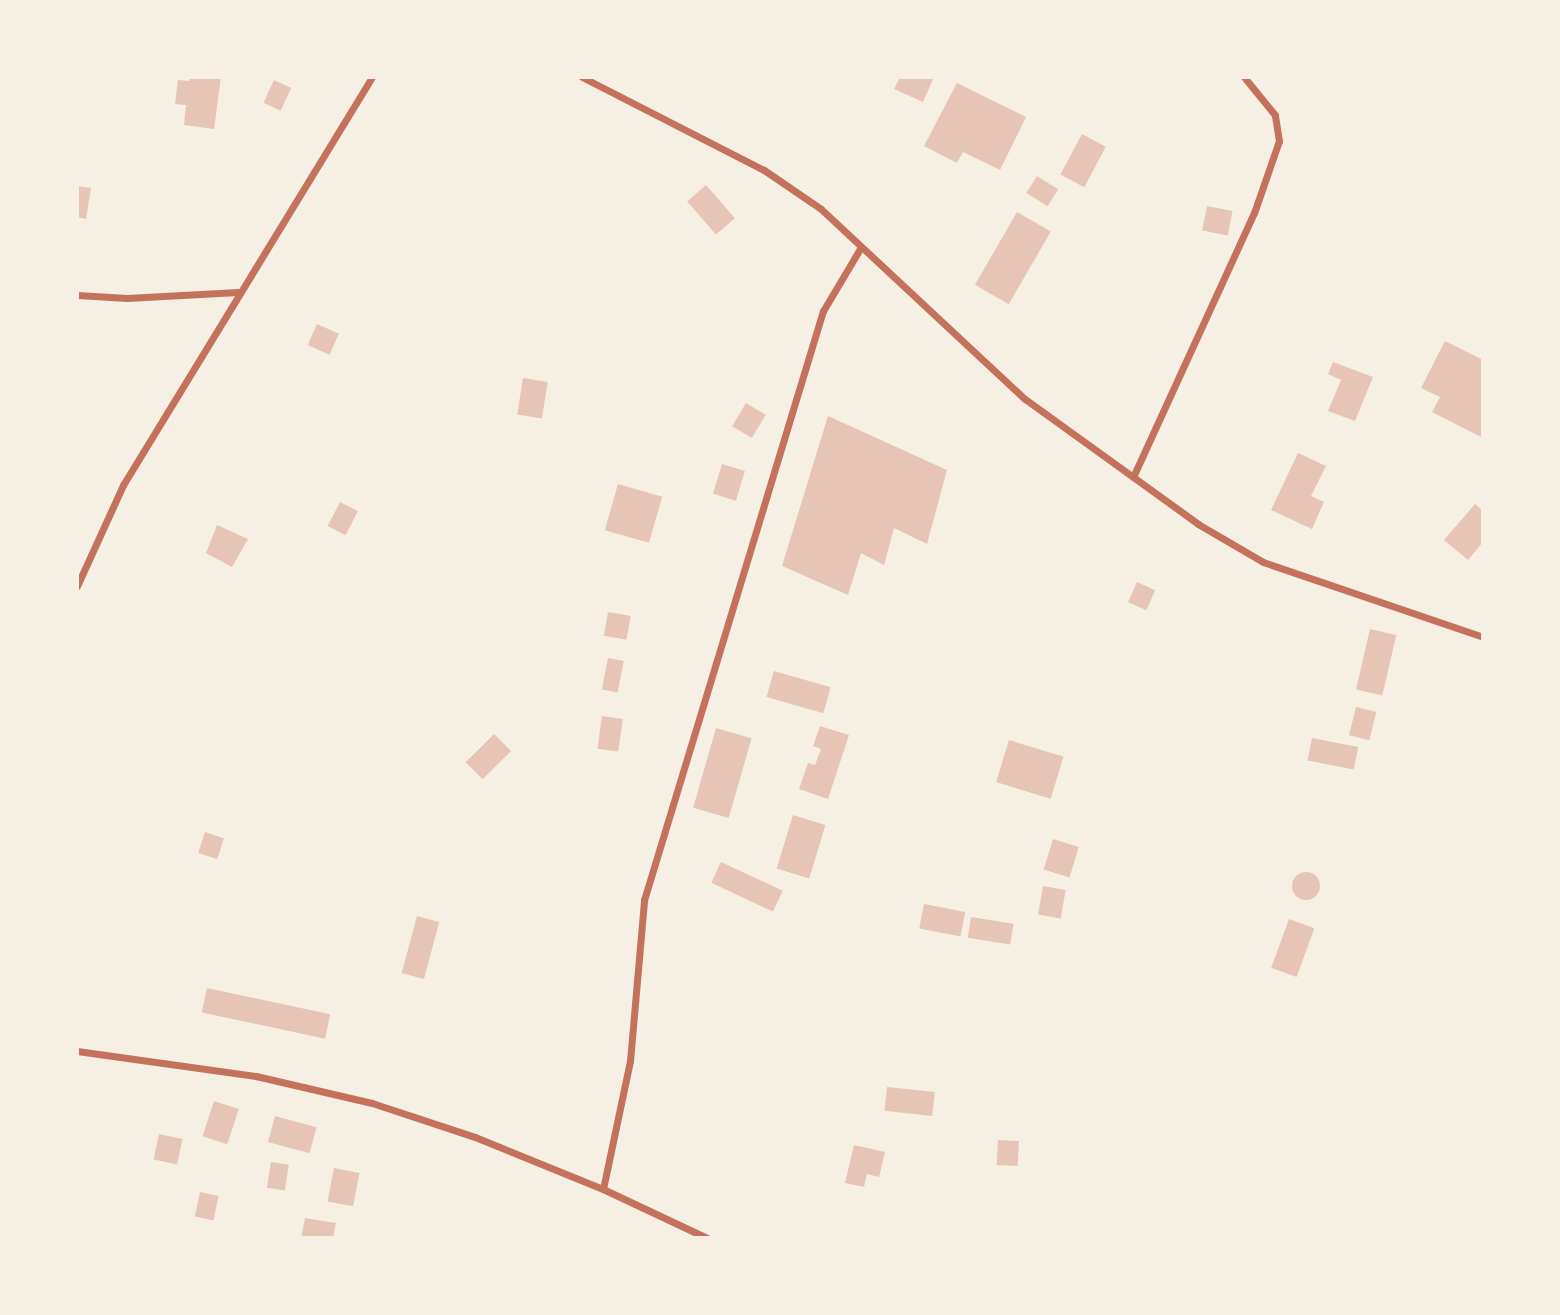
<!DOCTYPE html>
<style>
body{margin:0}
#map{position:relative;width:1560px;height:1315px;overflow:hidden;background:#f6efe4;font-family:"DejaVu Sans",sans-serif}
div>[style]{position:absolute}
.building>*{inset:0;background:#e6c5b7;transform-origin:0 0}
.round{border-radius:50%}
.minor>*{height:7px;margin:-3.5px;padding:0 3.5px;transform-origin:3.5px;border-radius:3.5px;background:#c5725c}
span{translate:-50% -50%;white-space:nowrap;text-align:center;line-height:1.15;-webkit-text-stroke:7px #f6efe4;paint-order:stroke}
.frame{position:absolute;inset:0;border:79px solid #f6efe4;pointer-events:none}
</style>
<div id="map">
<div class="building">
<div style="clip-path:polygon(190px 77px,221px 77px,214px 129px,184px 125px,186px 105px,175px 104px,178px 80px,189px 81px)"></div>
<div style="clip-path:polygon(900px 77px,934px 77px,923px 102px,894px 89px)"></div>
<div style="left:274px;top:80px;width:19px;height:25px;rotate:25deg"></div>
<div style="clip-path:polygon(957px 83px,1026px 117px,1000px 170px,963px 152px,957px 163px,924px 146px)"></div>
<div style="left:1082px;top:134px;width:27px;height:46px;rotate:28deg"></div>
<div style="left:1037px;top:176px;width:25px;height:20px;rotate:32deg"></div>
<div style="left:706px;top:185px;width:44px;height:25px;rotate:49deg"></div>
<div style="clip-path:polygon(77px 186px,91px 188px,86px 219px,77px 217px)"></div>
<div style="left:1207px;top:206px;width:26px;height:25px;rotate:11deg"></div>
<div style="left:1017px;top:212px;width:39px;height:84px;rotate:30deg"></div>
<div style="left:317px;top:324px;width:24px;height:23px;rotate:24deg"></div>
<div style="clip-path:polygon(1445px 341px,1483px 360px,1481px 437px,1432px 412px,1440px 397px,1421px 388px)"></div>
<div style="clip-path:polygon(1333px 362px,1373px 377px,1355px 421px,1328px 411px,1341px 380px,1328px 374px)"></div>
<div style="left:523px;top:378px;width:25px;height:37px;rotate:9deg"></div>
<div style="left:746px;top:403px;width:23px;height:27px;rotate:31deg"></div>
<div style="clip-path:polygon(828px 416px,947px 470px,927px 544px,894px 528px,884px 565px,861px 553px,848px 595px,782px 566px)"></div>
<div style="clip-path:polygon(1298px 453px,1326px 466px,1311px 496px,1324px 502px,1312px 529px,1271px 510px)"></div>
<div style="left:722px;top:464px;width:24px;height:31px;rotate:17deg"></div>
<div style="left:618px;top:484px;width:46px;height:48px;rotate:16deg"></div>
<div style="left:340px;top:502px;width:20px;height:27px;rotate:27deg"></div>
<div style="clip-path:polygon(1475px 504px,1483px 511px,1483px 542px,1468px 560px,1444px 540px)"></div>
<div style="clip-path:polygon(217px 525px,248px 539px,232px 567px,206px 553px)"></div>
<div style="left:1137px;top:582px;width:20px;height:22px;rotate:24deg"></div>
<div style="left:608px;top:612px;width:23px;height:24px;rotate:10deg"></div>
<div style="left:1370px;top:629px;width:27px;height:62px;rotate:13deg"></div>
<div style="left:608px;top:658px;width:16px;height:32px;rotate:11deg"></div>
<div style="left:774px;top:671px;width:59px;height:27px;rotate:16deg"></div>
<div style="left:1356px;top:707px;width:21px;height:29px;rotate:14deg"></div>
<div style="left:602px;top:716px;width:21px;height:33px;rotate:8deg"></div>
<div style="clip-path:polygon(820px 726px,849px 735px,828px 799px,799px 789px,808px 763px,815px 765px,821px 749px,813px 746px)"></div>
<div style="left:716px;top:728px;width:37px;height:83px;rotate:16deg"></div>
<div style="left:494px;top:734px;width:24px;height:40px;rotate:45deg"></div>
<div style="left:1312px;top:738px;width:47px;height:23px;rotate:11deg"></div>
<div style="left:1009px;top:740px;width:57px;height:44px;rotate:17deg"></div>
<div style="left:793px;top:815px;width:34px;height:56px;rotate:17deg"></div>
<div style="left:205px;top:832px;width:20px;height:22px;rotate:18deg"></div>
<div style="left:1053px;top:839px;width:27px;height:32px;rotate:17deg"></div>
<div style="left:721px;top:862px;width:68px;height:23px;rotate:25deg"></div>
<div class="round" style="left:1292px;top:872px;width:28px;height:28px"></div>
<div style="left:1043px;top:886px;width:23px;height:29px;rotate:10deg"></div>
<div style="left:924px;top:904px;width:42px;height:25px;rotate:11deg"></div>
<div style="left:417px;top:916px;width:23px;height:59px;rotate:15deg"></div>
<div style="left:971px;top:917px;width:43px;height:21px;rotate:9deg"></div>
<div style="left:1289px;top:919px;width:27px;height:52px;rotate:20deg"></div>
<div style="left:207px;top:988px;width:126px;height:25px;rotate:12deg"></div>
<div style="left:887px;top:1087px;width:48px;height:24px;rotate:6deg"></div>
<div style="left:214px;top:1101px;width:26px;height:37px;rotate:18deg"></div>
<div style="left:275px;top:1116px;width:43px;height:27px;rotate:15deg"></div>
<div style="left:159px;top:1134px;width:24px;height:26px;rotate:12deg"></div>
<div style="left:998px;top:1140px;width:21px;height:25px;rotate:3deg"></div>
<div style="clip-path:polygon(854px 1145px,885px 1152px,879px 1177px,867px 1174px,864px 1187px,845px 1183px)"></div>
<div style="left:271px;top:1162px;width:18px;height:26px;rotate:9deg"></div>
<div style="left:334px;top:1168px;width:26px;height:34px;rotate:11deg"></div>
<div style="left:200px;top:1192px;width:19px;height:25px;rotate:12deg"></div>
<div style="clip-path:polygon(305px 1218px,336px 1223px,333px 1238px,301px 1238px)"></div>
</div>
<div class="minor">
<div style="left:582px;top:77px;width:204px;rotate:27.1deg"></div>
<div style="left:764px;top:170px;width:69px;rotate:34.4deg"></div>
<div style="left:821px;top:209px;width:279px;rotate:43deg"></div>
<div style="left:1025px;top:399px;width:213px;rotate:35.8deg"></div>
<div style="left:1198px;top:524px;width:75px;rotate:30.3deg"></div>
<div style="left:1263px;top:562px;width:232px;rotate:18.8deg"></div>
<div style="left:77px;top:295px;width:50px;rotate:3.4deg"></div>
<div style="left:127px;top:298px;width:111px;rotate:-3.1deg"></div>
<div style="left:1133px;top:477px;width:290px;rotate:-65.4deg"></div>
<div style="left:1254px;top:213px;width:76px;rotate:-70.9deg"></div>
<div style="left:1279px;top:141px;width:26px;rotate:-99deg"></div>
<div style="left:1275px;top:115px;width:49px;rotate:-129.2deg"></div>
<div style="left:77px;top:586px;width:111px;rotate:-65.5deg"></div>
<div style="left:123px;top:485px;width:478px;rotate:-58.6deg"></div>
<div style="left:77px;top:1051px;width:181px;rotate:8deg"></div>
<div style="left:256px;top:1076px;width:119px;rotate:13.1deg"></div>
<div style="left:372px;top:1103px;width:108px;rotate:18.3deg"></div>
<div style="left:475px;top:1137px;width:138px;rotate:22.1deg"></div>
<div style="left:603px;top:1189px;width:115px;rotate:25.2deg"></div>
<div style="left:603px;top:1189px;width:131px;rotate:-78.1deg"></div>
<div style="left:630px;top:1061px;width:162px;rotate:-85deg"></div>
<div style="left:644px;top:900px;width:616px;rotate:-73.1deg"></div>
<div style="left:823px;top:311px;width:74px;rotate:-59.3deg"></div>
</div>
<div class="frame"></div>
</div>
